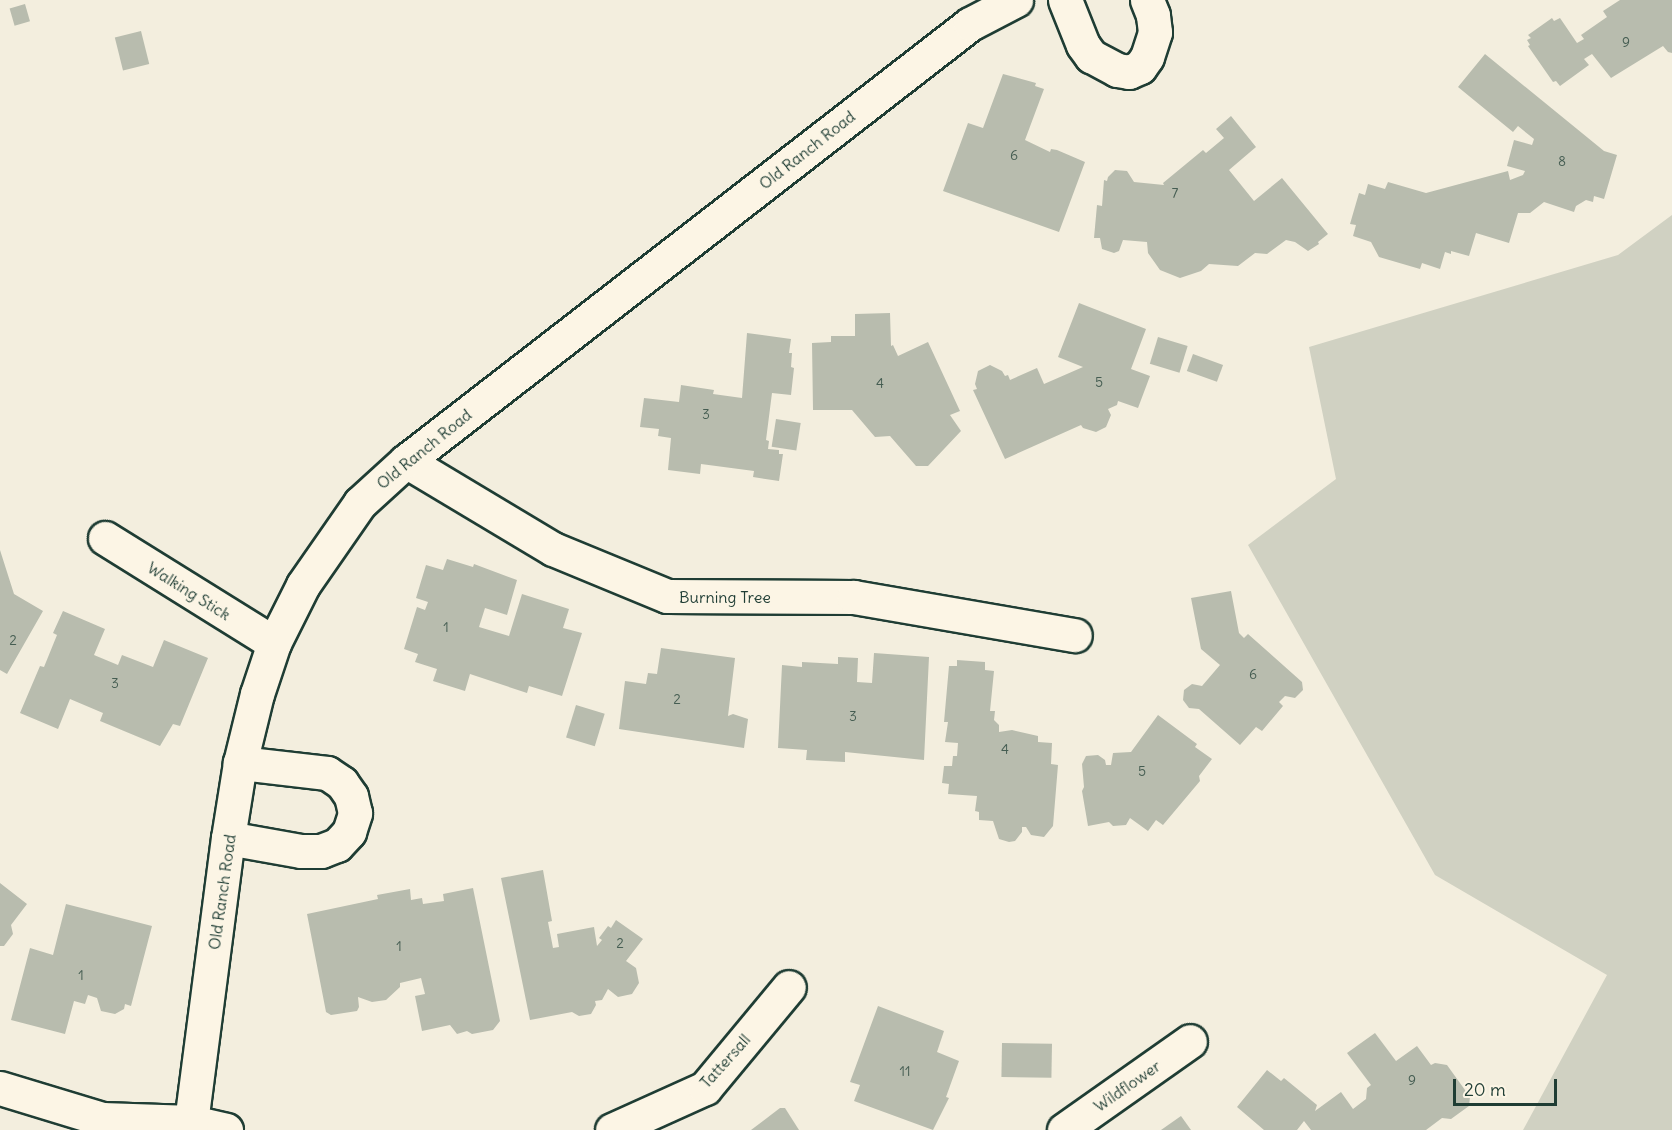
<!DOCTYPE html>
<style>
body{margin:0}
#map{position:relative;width:1672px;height:1130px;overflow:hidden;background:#f3eede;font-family:Delius,sans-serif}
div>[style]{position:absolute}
.green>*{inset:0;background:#d0d1c2}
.building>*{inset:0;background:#b8bcae;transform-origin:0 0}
.roads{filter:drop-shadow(2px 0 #1f3d34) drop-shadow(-2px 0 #1f3d34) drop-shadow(0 2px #1f3d34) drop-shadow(0 -2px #1f3d34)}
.minor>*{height:33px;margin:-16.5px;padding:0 16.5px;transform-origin:16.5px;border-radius:16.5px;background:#fcf5e5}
span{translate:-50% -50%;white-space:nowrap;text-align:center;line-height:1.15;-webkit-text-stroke:4.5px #fcf5e5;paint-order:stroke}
.number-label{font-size:14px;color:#455d52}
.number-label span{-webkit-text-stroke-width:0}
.street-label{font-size:16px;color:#1f3d34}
.scale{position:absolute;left:1453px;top:1079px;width:104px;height:27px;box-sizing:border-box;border:3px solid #1f3d34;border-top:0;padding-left:8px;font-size:18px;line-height:21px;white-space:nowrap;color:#1f3d34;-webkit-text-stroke:4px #fcf5e5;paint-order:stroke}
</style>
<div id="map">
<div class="green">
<div style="clip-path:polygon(1672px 215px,1672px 1130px,1523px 1130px,1607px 975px,1435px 875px,1248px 545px,1336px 479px,1309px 347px,1618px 255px)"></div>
</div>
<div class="building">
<div style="clip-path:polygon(1620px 0,1672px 0,1672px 53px,1668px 52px,1663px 46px,1611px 78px,1592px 54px,1584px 59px,1589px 65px,1560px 86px,1556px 81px,1553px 82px,1528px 46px,1530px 45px,1527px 40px,1531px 38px,1528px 35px,1552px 18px,1554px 21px,1560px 18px,1577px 43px,1584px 39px,1581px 35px,1607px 17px,1603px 11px)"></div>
<div style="left:25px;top:4px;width:18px;height:16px;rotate:74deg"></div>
<div style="left:141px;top:31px;width:34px;height:27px;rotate:76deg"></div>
<div style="clip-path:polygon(1485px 54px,1604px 151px,1617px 155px,1604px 199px,1594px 196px,1593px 202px,1586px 200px,1576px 206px,1574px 212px,1544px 202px,1530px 213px,1518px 213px,1509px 243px,1476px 233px,1469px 256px,1451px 251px,1451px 254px,1445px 252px,1440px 269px,1422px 263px,1420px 269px,1379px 257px,1371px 242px,1353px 236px,1356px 225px,1350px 224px,1359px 193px,1365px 195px,1368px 184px,1385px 189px,1388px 182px,1426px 193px,1508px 171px,1510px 180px,1523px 175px,1525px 171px,1507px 166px,1514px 140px,1532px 145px,1534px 139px,1518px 126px,1513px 132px,1458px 87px)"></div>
<div style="clip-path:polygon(1003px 74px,1036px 83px,1035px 86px,1044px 89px,1025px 140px,1050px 152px,1051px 149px,1057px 150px,1085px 162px,1059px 232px,943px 191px,968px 123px,983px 128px)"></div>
<div style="clip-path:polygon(1231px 116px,1256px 147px,1229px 170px,1254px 201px,1282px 178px,1328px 234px,1318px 242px,1319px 244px,1308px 251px,1295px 242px,1286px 240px,1267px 254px,1255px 253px,1238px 266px,1209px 264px,1201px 271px,1180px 278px,1160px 270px,1148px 253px,1147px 242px,1123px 240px,1119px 251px,1114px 253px,1102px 249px,1100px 238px,1094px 238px,1097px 205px,1102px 206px,1104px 180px,1107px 181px,1108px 177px,1115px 170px,1127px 171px,1134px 182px,1164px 185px,1163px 183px,1203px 150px,1206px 153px,1224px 138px,1216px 129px)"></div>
<div style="clip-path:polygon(1079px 303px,1146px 329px,1131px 369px,1150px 376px,1138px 408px,1118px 401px,1117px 405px,1108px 409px,1111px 415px,1106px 427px,1096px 432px,1083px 428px,1081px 425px,1005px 459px,973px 390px,977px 389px,975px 384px,978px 371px,990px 365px,1002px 371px,1005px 376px,1008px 375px,1010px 380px,1037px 368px,1044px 384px,1083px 367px,1058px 357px)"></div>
<div style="clip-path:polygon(890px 313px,891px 346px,893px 345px,898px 356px,928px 342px,960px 411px,950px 415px,961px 431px,928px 466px,916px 466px,890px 436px,875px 437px,852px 410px,813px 410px,812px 343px,831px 342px,831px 336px,855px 336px,855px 314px)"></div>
<div style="clip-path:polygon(747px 333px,791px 339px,789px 353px,792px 353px,791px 367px,794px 368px,791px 395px,772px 393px,766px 440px,769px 441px,768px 449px,779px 450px,779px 454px,783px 454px,779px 481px,753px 477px,754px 471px,701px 464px,700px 474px,668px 470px,671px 438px,658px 436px,659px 429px,640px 427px,644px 398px,679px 402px,681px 385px,714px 390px,713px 394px,742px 398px)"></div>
<div style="left:1158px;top:337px;width:31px;height:28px;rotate:17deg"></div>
<div style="left:1193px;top:354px;width:32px;height:18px;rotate:20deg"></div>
<div style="left:776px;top:419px;width:25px;height:28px;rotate:9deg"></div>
<div style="clip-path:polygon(0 550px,14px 594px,43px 611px,7px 674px,0 670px)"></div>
<div style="clip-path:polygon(447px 559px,473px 567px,474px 564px,517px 580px,507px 615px,485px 608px,479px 627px,509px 636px,522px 594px,569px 609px,563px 628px,582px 633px,562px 696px,529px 686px,527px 693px,470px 674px,465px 691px,433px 681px,437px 669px,415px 662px,418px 654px,404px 649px,417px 607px,425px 610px,428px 602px,416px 598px,426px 565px,443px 570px)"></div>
<div style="clip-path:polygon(1231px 591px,1239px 633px,1244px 638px,1248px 634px,1302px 682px,1303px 690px,1295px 698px,1285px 696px,1279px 702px,1283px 706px,1262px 731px,1256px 727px,1240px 745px,1199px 709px,1189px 708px,1183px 700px,1184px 690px,1192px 684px,1202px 686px,1220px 665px,1201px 649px,1191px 598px)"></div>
<div style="clip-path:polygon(63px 611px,105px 629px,94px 655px,118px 665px,122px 655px,153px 667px,164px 640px,208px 658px,180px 726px,173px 724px,160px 746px,100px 721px,103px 713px,70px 699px,58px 729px,20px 713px,40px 666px,44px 667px,57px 635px,53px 633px)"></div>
<div style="clip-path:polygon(661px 648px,735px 658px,728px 716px,733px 714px,748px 719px,744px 748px,619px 729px,625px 681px,646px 684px,648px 673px,657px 674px)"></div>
<div style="clip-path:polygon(874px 653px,929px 657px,924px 760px,845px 752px,845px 762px,806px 760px,807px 750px,778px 748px,782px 665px,802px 667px,802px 662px,838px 664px,838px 657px,858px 658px,857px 682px,872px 683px)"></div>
<div style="clip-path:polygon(957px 660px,985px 662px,985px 670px,994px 671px,990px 711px,995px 711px,994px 720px,999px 725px,999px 732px,1012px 730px,1038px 736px,1038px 742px,1052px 743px,1051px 764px,1058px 765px,1053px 826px,1044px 837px,1031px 835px,1026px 827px,1022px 827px,1022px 832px,1015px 841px,1009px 842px,999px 839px,993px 821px,979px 820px,979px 812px,975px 811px,977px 796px,948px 794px,949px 784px,942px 783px,944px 766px,952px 766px,953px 756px,957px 756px,958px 743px,945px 742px,948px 722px,944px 722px,949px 666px,957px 666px)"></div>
<div style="left:576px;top:705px;width:30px;height:34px;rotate:17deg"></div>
<div style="clip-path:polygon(1158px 715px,1197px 744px,1195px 747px,1212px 759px,1199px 776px,1200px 781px,1163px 825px,1156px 820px,1148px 831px,1130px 818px,1126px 825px,1113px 826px,1109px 822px,1088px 826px,1082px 791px,1084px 787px,1082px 764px,1086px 756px,1098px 755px,1105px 760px,1106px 765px,1111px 765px,1113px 753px,1131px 752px)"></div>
<div style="clip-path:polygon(543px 870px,552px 921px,548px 922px,553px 948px,559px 947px,557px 934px,594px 927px,597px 946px,602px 940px,599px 938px,608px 926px,611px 928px,616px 920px,643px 939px,626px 961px,636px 968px,639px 983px,632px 994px,618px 997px,608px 989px,602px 1000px,595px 1001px,596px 1005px,591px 1014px,579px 1016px,572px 1012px,530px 1020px,501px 878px)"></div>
<div style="clip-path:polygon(0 883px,27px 904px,11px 925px,13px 934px,4px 946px,0 946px)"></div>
<div style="clip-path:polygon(473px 888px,500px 1021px,493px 1030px,472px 1034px,467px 1031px,457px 1034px,450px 1025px,422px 1031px,415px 996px,425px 994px,421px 978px,400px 983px,400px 987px,386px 1000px,372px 1002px,358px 997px,359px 1007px,357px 1011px,331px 1015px,326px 1012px,307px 914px,378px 899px,377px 895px,410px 889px,411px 900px,422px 898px,423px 904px,444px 901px,443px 894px)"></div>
<div style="clip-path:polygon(66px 904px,152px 926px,131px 1006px,125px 1004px,124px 1009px,115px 1014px,101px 1011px,97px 998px,88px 995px,85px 1004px,74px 1001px,65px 1034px,11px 1020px,30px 948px,53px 955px)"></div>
<div style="clip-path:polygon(878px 1006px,944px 1031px,937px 1052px,959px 1061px,946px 1097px,949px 1098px,933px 1130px,854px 1101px,860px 1085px,850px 1082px)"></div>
<div style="clip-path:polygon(1375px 1033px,1396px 1061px,1417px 1046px,1431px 1065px,1435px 1063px,1447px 1065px,1470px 1097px,1469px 1106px,1451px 1119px,1442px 1118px,1426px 1130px,1311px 1130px,1304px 1121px,1297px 1130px,1264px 1130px,1237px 1107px,1267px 1070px,1281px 1081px,1284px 1078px,1317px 1105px,1315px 1111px,1341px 1092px,1353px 1109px,1366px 1099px,1367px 1088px,1371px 1085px,1347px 1053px)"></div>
<div style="left:1002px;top:1043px;width:50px;height:34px;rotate:1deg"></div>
<div style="clip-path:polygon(780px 1108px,785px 1108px,799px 1130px,751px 1130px)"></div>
<div style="clip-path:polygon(1181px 1116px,1191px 1130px,1161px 1130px)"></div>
</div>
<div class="roads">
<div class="minor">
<div style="left:1065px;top:0;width:48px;rotate:68.2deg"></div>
<div style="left:1083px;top:45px;width:14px;rotate:54deg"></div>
<div style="left:1091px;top:56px;width:30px;rotate:28deg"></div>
<div style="left:1117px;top:70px;width:12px;rotate:9deg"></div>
<div style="left:1129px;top:72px;width:12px;rotate:-24deg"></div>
<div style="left:1140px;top:67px;width:12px;rotate:-55deg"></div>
<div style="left:1147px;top:57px;width:26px;rotate:-72deg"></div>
<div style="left:1155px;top:32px;width:17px;rotate:-97deg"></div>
<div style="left:1153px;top:15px;width:16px;rotate:-112deg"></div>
<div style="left:406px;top:461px;width:171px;rotate:30.9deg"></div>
<div style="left:553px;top:549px;width:123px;rotate:22.4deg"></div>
<div style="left:667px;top:596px;width:187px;rotate:0.3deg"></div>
<div style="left:854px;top:597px;width:224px;rotate:9.8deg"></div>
<div style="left:105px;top:538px;width:199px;rotate:31.9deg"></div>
<div style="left:228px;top:838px;width:74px;rotate:10.1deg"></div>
<div style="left:301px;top:851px;width:20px"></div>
<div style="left:321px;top:851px;width:17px;rotate:-21deg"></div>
<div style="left:337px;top:845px;width:18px;rotate:-47deg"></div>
<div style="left:349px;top:832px;width:20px;rotate:-72deg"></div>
<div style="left:355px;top:813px;width:17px;rotate:-103deg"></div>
<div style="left:351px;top:796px;width:16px;rotate:-125deg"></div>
<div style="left:342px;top:783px;width:18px;rotate:-146deg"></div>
<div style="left:327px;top:773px;width:88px;rotate:-173.4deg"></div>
<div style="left:0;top:1088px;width:107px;rotate:16.9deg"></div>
<div style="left:102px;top:1119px;width:90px;rotate:1.9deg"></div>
<div style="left:192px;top:1122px;width:35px;rotate:13deg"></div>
<div style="left:190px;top:1130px;width:294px;rotate:-82.6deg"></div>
<div style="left:228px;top:838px;width:76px;rotate:-80.9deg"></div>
<div style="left:240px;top:763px;width:71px;rotate:-76.2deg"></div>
<div style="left:257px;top:694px;width:54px;rotate:-71.6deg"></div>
<div style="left:274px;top:643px;width:65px;rotate:-63.4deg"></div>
<div style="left:303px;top:585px;width:100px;rotate:-55.2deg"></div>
<div style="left:360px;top:503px;width:62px;rotate:-42.4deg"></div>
<div style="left:406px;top:461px;width:713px;rotate:-37.77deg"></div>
<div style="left:970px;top:24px;width:52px;rotate:-27.6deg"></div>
<div style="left:612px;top:1130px;width:102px;rotate:-24.3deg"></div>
<div style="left:705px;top:1088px;width:131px;rotate:-50.3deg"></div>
<div style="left:1064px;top:1130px;width:154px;rotate:-35.2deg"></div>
</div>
</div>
<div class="number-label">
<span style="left:1626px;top:42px">9</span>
<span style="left:1014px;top:155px">6</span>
<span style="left:1562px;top:161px">8</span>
<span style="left:1175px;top:193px">7</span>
<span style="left:1099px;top:382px">5</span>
<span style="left:880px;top:383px">4</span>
<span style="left:706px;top:414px">3</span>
<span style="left:446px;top:627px">1</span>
<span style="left:13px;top:640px">2</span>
<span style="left:1253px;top:674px">6</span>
<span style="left:115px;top:683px">3</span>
<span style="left:677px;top:699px">2</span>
<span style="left:853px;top:716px">3</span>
<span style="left:1005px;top:749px">4</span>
<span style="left:1142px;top:771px">5</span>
<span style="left:620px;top:943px">2</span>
<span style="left:399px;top:946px">1</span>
<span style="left:81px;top:975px">1</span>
<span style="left:905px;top:1071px">11</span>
<span style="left:1412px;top:1080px">9</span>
</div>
<div class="street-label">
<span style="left:807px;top:150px;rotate:-38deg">Old Ranch Road</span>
<span style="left:424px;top:449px;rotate:-39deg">Old Ranch Road</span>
<span style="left:189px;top:591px;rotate:32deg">Walking Stick</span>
<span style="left:725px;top:597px">Burning Tree</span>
<span style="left:222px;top:892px;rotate:-82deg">Old Ranch Road</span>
<span style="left:725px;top:1061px;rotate:-48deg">Tattersall</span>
<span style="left:1127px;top:1086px;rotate:-35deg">Wildflower</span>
</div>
<div class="scale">20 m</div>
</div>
